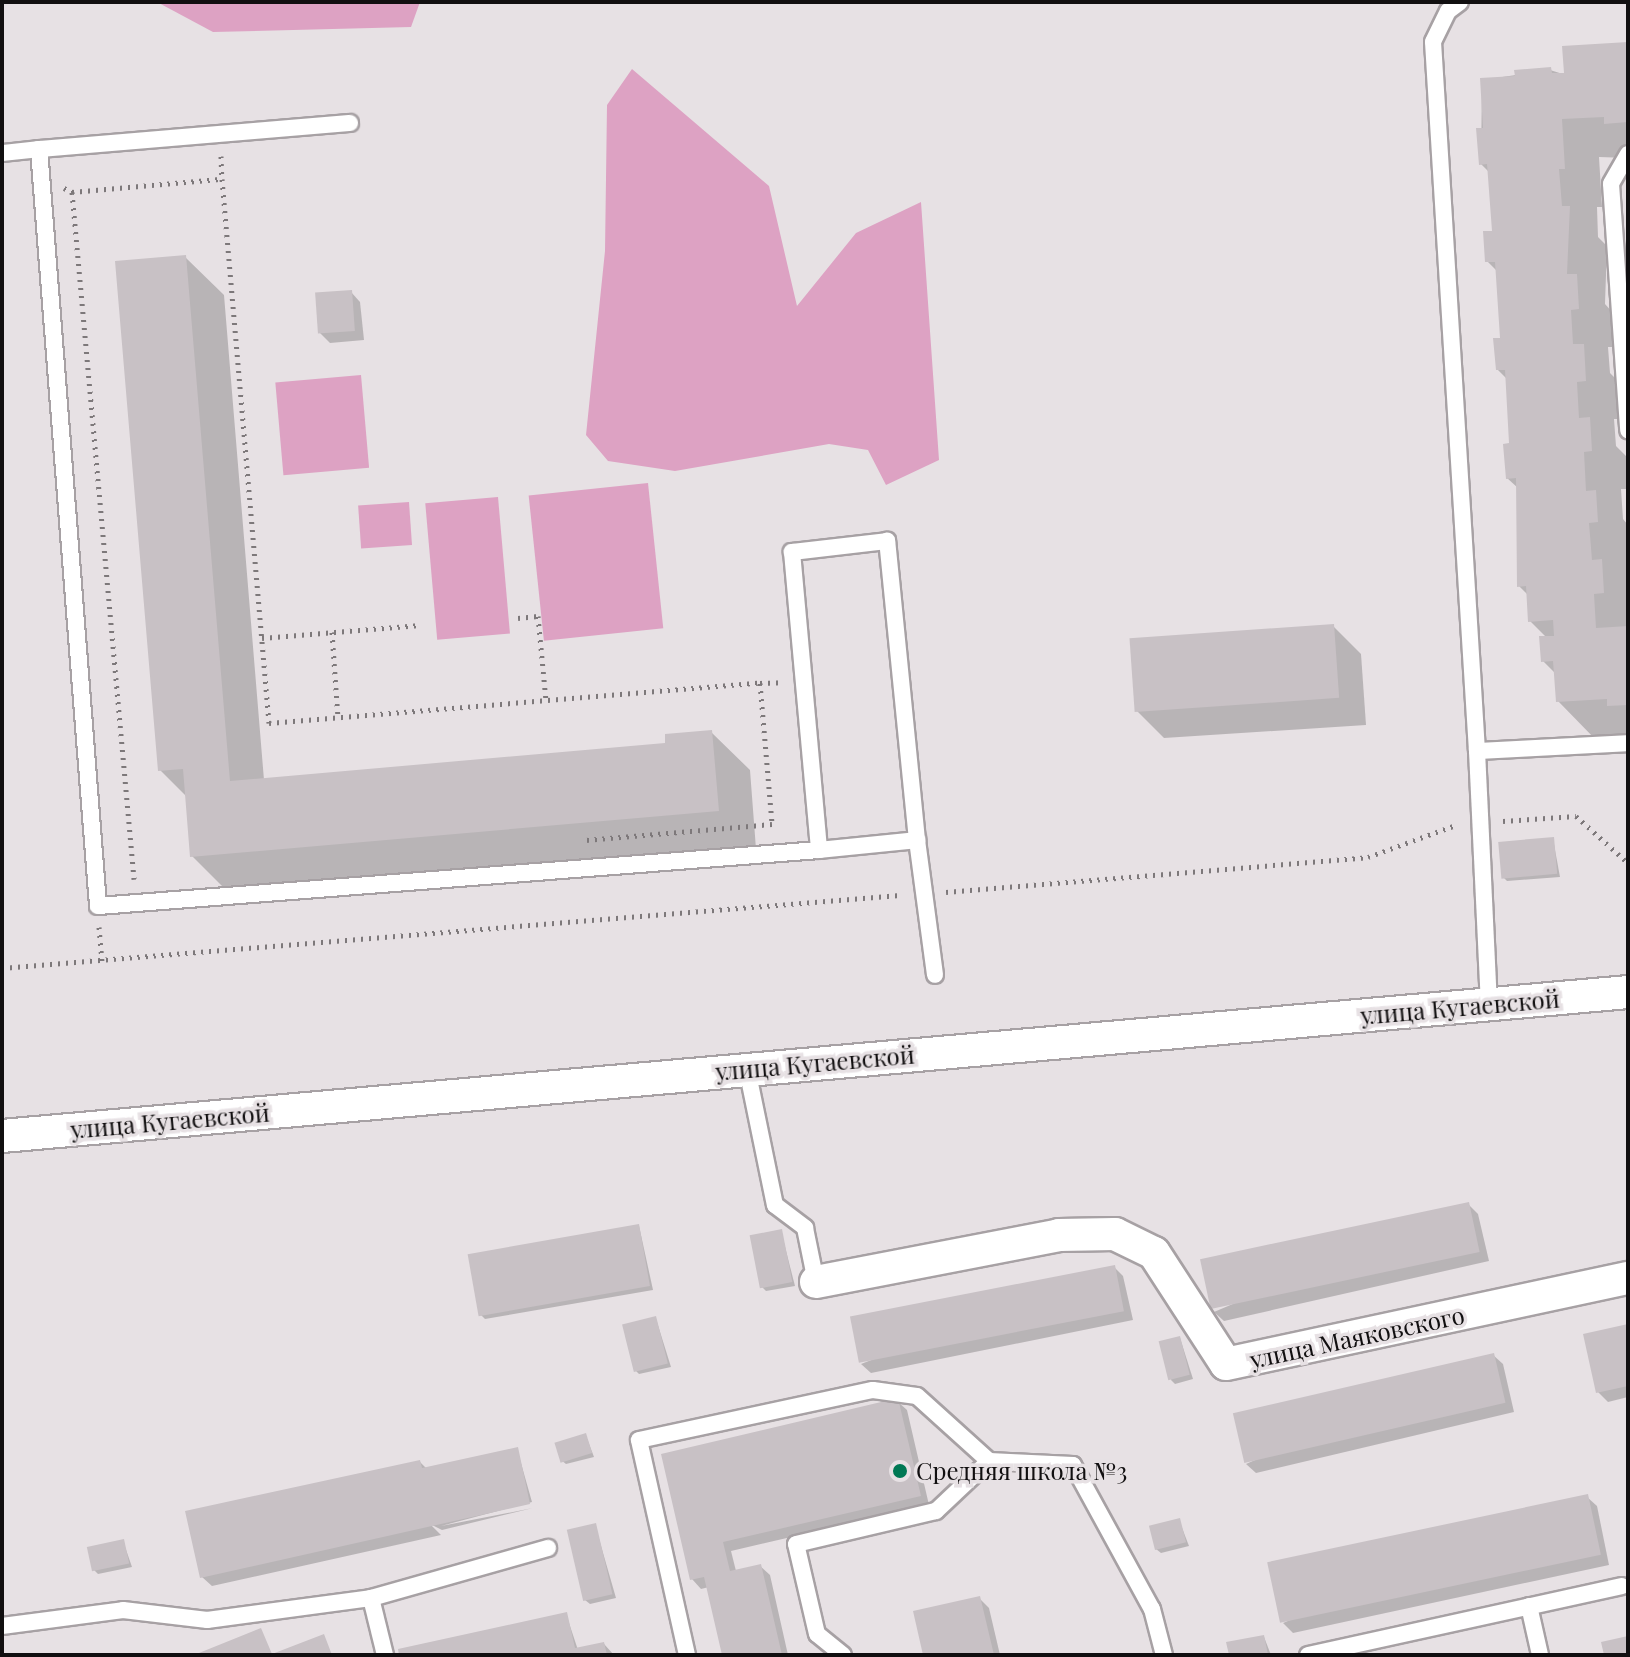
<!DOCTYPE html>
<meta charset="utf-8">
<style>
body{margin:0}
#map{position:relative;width:1630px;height:1657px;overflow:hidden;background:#e7e1e4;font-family:"Playfair Display",serif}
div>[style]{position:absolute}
.green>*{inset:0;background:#dda2c3;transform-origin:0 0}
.shadow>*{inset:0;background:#0003}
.building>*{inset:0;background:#c8c1c5;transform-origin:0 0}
.path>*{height:5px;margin-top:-2.5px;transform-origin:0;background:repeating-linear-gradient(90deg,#7d787a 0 2px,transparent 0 8px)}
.roads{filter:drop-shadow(2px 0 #a7a1a4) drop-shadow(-2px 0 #a7a1a4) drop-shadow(0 2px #a7a1a4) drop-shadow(0 -2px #a7a1a4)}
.service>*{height:16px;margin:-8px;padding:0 8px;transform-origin:8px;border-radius:8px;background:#fff}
.minor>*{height:32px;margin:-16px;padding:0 16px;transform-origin:16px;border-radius:16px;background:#fff}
.dots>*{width:22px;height:22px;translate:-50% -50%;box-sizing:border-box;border:4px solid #e7e1e4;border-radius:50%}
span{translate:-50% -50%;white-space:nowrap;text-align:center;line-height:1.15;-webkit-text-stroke:7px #e7e1e4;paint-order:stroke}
.street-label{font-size:24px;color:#110f10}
.poi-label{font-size:24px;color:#110f10}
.left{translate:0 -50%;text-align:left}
.frame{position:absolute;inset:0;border:4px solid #110f10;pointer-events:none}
</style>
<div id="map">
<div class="green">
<div style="clip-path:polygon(157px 2px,420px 2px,411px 27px,213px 32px)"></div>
<div style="clip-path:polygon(632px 69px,769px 186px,797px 306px,856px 233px,921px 202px,939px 460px,886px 485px,868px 450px,829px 444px,675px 471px,608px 461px,586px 435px,605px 251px,607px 105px)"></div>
<div style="left:361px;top:375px;width:93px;height:86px;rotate:85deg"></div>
<div style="left:648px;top:483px;width:146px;height:120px;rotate:84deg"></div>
<div style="left:498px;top:497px;width:137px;height:73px;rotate:85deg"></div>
<div style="left:409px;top:502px;width:43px;height:51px;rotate:86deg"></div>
</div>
<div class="shadow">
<div style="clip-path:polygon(1628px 44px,1628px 158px,1599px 157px,1602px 207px,1597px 207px,1598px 237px,1607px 246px,1605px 304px,1614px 314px,1616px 347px,1608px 347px,1610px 373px,1621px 384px,1623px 419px,1614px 419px,1616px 446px,1627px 457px,1628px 471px,1628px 489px,1621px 489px,1623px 519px,1628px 525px,1628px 738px,1596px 740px,1558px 701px,1556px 674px,1543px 661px,1547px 638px,1530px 621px,1528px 595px,1519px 586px,1518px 488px,1507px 478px,1512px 445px,1507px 379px,1497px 369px,1502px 340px,1498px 272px,1487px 261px,1494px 233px,1490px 173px,1481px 164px,1482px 80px,1550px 70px,1566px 75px)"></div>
<div style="clip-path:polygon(185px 257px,224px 295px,264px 780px,668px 745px,711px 732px,750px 770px,756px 849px,230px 894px,192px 856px,187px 797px,160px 770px)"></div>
<div style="clip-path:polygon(351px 292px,360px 302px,364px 340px,330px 343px,320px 333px)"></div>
<div style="clip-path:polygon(1333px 626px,1361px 654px,1366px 725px,1164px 738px,1136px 710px)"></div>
<div style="clip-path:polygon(1553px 839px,1560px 877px,1507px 881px,1503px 877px)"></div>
<div style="clip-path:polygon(1468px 1204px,1478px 1214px,1489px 1261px,1224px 1321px,1214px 1312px)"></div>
<div style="clip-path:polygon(639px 1226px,653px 1290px,485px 1319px,481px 1315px)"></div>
<div style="clip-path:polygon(781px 1231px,795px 1286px,766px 1291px,762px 1287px)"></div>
<div style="clip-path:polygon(1114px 1267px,1123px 1276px,1133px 1320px,871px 1373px,861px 1364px)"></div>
<div style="clip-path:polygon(656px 1319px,671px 1367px,639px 1374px,635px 1370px)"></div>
<div style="clip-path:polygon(1628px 1326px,1628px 1397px,1608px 1402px,1598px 1392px)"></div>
<div style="clip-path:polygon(1180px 1338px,1193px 1379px,1175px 1384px,1171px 1380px)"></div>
<div style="clip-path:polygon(1493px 1355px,1503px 1364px,1514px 1412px,1256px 1473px,1246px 1464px)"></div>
<div style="clip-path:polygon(897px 1401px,907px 1410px,929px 1505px,731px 1551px,736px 1571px,760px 1566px,770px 1575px,788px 1655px,725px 1655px,709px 1587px,701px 1589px,692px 1579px,663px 1455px)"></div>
<div style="clip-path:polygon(586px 1436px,594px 1457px,566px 1464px,561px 1460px)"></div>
<div style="clip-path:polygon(517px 1449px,532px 1502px,441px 1526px,533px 1508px,442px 1530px,430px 1524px,441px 1535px,212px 1586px,202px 1577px,420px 1462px,427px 1469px)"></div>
<div style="clip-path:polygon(1587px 1497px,1597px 1506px,1609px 1565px,1293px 1633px,1283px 1623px)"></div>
<div style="clip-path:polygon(1179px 1520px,1189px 1546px,1161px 1553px,1156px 1549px)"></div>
<div style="clip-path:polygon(595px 1525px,616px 1598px,590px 1604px,585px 1600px)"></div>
<div style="clip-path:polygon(123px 1541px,132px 1567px,98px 1574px,94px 1570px)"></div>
<div style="clip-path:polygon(979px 1598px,989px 1608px,1000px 1655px,925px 1655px)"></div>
<div style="clip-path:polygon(566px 1614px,578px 1650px,604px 1644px,614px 1655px,402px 1655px)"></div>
<div style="clip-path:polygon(1264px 1637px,1271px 1655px,1231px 1655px)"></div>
</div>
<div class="building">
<div style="clip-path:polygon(1628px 42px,1628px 122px,1604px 124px,1604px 117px,1562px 119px,1565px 169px,1559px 169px,1562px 206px,1570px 206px,1567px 274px,1577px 274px,1579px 309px,1571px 310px,1573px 344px,1584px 344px,1586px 381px,1577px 382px,1579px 418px,1590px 417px,1592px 451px,1584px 452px,1586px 491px,1596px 490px,1598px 522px,1589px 523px,1592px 560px,1602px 559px,1604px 593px,1594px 594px,1596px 628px,1628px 626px,1628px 705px,1607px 706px,1607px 699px,1556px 702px,1553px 661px,1541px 662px,1539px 636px,1554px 636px,1553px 620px,1528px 622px,1526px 586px,1517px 587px,1516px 478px,1506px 479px,1503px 444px,1509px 443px,1505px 370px,1496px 370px,1493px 338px,1500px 338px,1495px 262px,1485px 262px,1483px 231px,1492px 231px,1487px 164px,1479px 165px,1476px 128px,1483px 128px,1480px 78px,1515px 76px,1514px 70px,1551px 67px,1552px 73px,1564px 73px,1562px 46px)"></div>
<div style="clip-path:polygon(186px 255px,230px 781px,665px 743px,665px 734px,712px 730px,719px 811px,190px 857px,183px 769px,158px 771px,115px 261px)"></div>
<div style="left:352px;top:290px;width:41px;height:37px;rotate:86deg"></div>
<div style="left:1334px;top:624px;width:74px;height:205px;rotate:86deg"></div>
<div style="left:1554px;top:837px;width:37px;height:56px;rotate:85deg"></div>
<div style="left:1469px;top:1202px;width:51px;height:275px;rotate:78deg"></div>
<div style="left:639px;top:1224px;width:63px;height:174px;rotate:80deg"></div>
<div style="left:782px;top:1229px;width:54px;height:33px;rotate:79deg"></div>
<div style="left:1115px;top:1265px;width:47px;height:270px;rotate:79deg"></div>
<div style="left:656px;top:1316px;width:49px;height:35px;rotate:76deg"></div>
<div style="clip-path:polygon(1628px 1324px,1628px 1386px,1596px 1393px,1583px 1334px)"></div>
<div style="left:1180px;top:1336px;width:40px;height:22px;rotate:76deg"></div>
<div style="left:1494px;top:1353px;width:51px;height:268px;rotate:77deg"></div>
<div style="clip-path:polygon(898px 1398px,921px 1496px,723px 1542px,730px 1571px,761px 1564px,782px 1655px,722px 1655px,704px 1577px,690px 1580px,661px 1454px)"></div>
<div style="left:586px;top:1433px;width:21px;height:33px;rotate:73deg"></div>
<div style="clip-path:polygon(518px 1447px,530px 1504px,200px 1578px,185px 1511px,420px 1460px,422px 1468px)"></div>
<div style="left:1588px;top:1494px;width:62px;height:328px;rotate:78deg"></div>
<div style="left:1180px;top:1518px;width:25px;height:32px;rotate:76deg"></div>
<div style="left:596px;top:1523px;width:73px;height:30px;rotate:77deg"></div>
<div style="left:124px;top:1539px;width:25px;height:38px;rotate:78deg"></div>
<div style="clip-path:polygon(980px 1596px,994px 1655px,923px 1655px,913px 1611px)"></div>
<div style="clip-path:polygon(567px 1612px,575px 1648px,604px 1642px,607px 1655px,399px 1655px,398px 1649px)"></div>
<div style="clip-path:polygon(261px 1628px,272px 1654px,324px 1634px,332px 1655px,194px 1655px)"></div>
<div style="clip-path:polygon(1264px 1635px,1268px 1655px,1229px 1655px,1226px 1642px)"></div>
<div style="clip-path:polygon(1628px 1636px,1628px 1655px,1604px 1655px,1601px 1642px)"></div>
</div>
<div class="path">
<div style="left:221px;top:156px;width:23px;rotate:88deg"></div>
<div style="left:64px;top:188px;width:9px;rotate:27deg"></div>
<div style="left:72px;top:192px;width:151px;rotate:-5deg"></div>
<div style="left:222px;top:179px;width:546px;rotate:85.06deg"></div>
<div style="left:269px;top:723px;width:493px;rotate:-4.7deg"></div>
<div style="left:760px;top:683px;width:142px;rotate:85.1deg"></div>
<div style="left:772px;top:824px;width:187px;rotate:175.1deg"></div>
<div style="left:72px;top:192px;width:690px;rotate:84.84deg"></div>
<div style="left:518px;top:618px;width:20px;rotate:-6deg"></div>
<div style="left:538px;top:616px;width:84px;rotate:84.6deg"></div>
<div style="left:332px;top:632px;width:85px;rotate:86deg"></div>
<div style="left:262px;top:638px;width:159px;rotate:-4.7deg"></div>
<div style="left:760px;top:683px;width:23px;rotate:-2deg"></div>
<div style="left:1503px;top:821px;width:73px;rotate:-3.9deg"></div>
<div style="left:1576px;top:816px;width:70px;rotate:42.1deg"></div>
<div style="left:946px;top:892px;width:423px;rotate:-4.7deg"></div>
<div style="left:1368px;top:857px;width:94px;rotate:-20deg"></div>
<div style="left:99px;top:927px;width:34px;rotate:85deg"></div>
<div style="left:2px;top:968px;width:901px;rotate:-4.65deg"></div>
</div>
<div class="roads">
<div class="service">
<div style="left:1460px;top:2px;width:15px;rotate:143deg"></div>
<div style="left:1448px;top:11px;width:34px;rotate:116deg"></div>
<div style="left:1433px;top:42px;width:710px;rotate:86.45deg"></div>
<div style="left:1477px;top:751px;width:151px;rotate:-3deg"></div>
<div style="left:350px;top:123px;width:312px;rotate:175.2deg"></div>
<div style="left:39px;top:149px;width:759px;rotate:85.54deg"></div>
<div style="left:98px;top:906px;width:723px;rotate:-4.44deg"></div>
<div style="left:819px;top:850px;width:99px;rotate:-5.8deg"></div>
<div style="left:917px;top:840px;width:301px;rotate:-95.7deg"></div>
<div style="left:887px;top:541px;width:96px;rotate:173.4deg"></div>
<div style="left:792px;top:552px;width:299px;rotate:84.8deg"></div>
<div style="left:2px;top:153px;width:37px;rotate:-6deg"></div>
<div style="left:1628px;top:154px;width:34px;rotate:120deg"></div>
<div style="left:1611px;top:184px;width:247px;rotate:86deg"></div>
<div style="left:1477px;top:751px;width:254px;rotate:87.3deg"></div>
<div style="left:917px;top:840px;width:136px;rotate:82.4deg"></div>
<div style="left:747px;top:1069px;width:139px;rotate:78.4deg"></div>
<div style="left:775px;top:1205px;width:38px;rotate:37deg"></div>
<div style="left:805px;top:1228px;width:55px;rotate:78.5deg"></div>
<div style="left:371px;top:1598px;width:59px;rotate:76.2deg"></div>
<div style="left:1529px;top:1606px;width:50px;rotate:77.3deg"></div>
<div style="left:2px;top:1626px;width:122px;rotate:-7.5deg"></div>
<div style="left:123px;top:1610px;width:85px;rotate:6.8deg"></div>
<div style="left:207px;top:1620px;width:165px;rotate:-7.6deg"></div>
<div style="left:371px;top:1598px;width:184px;rotate:-15.8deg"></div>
<div style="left:687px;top:1655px;width:220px;rotate:-102.6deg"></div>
<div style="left:639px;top:1440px;width:239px;rotate:-12.1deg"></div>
<div style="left:873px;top:1390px;width:44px;rotate:7.8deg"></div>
<div style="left:917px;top:1396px;width:97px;rotate:42.1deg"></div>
<div style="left:989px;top:1461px;width:84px;rotate:2.7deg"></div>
<div style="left:1073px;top:1465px;width:164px;rotate:61.3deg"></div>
<div style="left:1152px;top:1609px;width:48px;rotate:75.4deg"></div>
<div style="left:843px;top:1655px;width:33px;rotate:-141deg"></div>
<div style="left:817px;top:1634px;width:92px;rotate:-103.1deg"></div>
<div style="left:796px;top:1544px;width:144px;rotate:-13.3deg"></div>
<div style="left:936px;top:1511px;width:73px;rotate:-43.3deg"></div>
<div style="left:1308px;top:1655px;width:321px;rotate:-12.4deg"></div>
</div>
<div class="minor">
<div style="left:2px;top:1136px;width:1632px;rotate:-5.06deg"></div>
<div style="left:816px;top:1282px;width:248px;rotate:-10.9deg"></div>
<div style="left:1059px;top:1235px;width:56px;rotate:-1deg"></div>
<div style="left:1115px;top:1234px;width:43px;rotate:26deg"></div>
<div style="left:1154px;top:1253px;width:132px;rotate:57deg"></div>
<div style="left:1226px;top:1364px;width:411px;rotate:-12.1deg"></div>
</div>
</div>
<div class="dots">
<div style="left:900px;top:1471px;background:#007854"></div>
</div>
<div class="street-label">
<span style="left:1460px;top:1007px;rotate:-5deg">улица Кугаевской</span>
<span style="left:815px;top:1063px;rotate:-5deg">улица Кугаевской</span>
<span style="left:170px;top:1121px;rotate:-5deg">улица Кугаевской</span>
<span style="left:1357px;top:1337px;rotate:-12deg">улица Маяковского</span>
</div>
<div class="poi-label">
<span class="left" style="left:916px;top:1471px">Средняя школа №3</span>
</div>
<div class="frame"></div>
</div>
